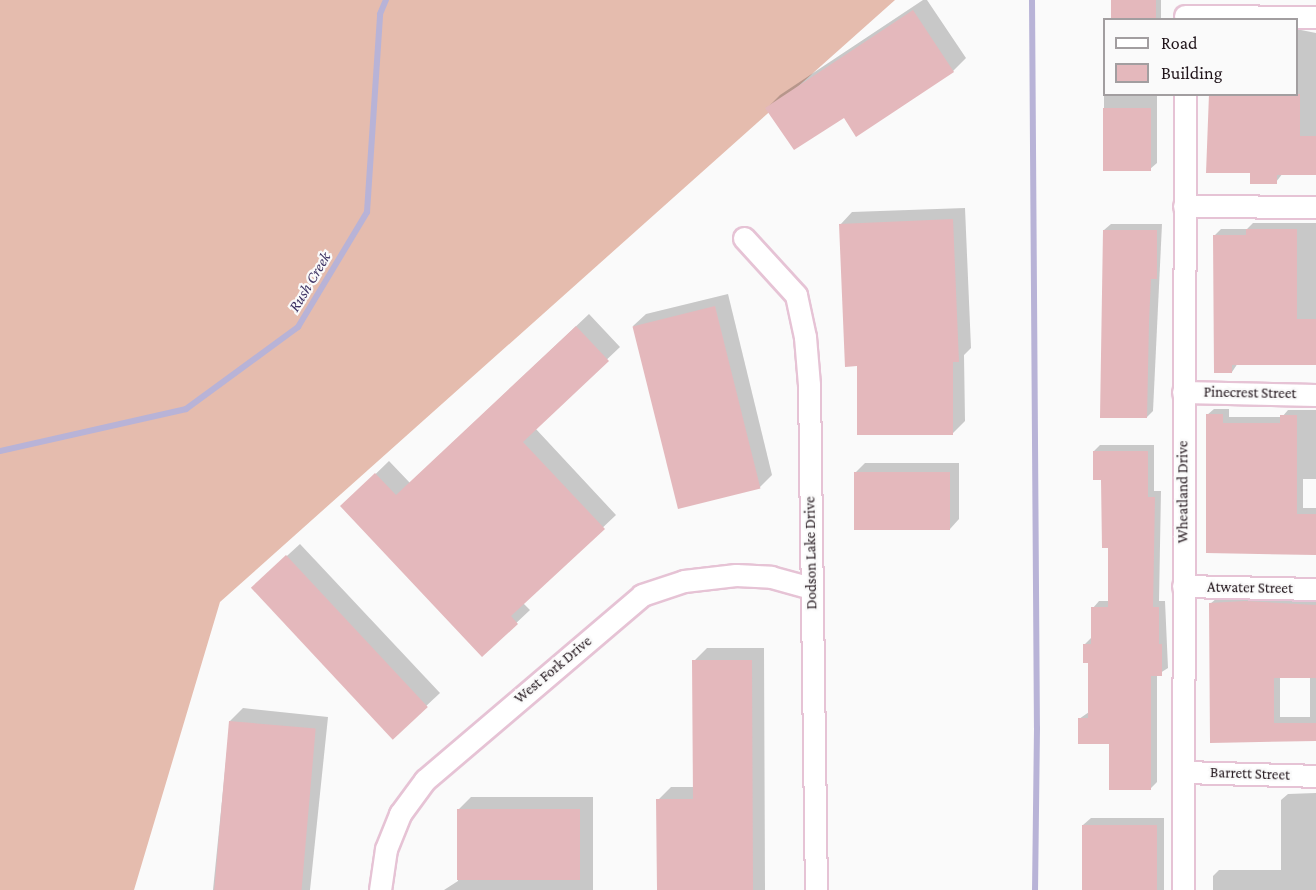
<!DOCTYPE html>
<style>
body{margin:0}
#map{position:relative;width:1316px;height:890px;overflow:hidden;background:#fafafa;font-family:"Crimson Pro",serif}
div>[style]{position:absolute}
.forest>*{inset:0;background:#e5bcae}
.shadow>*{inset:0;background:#0003;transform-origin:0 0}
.stream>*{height:6px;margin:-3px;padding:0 3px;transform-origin:3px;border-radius:3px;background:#b8b3d7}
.building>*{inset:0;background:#e4b8bc;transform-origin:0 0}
.roads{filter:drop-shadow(2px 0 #e6c3d5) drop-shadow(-2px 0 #e6c3d5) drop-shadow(0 2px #e6c3d5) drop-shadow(0 -2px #e6c3d5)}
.street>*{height:21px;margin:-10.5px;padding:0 10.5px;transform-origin:10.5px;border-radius:10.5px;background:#fff}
span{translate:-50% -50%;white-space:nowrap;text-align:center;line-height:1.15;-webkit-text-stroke:4.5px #fafafa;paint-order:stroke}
.street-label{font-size:15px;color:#1f1319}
.water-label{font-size:16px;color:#413666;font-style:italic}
.legend{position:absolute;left:1103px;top:18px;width:195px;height:78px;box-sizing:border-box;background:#fafafa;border:2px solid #a29ea0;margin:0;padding:8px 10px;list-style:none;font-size:18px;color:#1f1319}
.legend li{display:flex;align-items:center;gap:12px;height:30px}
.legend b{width:30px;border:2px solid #a29ea0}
</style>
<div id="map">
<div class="forest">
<div style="clip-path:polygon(0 0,895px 0,220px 602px,134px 890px,0 890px)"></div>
</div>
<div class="shadow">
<div style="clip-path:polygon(923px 0,927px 0,966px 58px,953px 71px,857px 135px,844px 116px,767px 108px,780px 95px)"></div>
<div style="left:1113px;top:0;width:48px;height:20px"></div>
<div style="clip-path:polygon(1296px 29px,1316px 33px,1316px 174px,1283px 173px,1276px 182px,1252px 182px,1296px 94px)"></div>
<div style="clip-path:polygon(1104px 62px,1104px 94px,1157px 94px,1157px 163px,1150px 169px,1104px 169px)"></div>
<div style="clip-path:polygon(965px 208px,971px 348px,964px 355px,965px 421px,952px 434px,858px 365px,840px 225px,852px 212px)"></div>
<div style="clip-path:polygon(1253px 223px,1316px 223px,1316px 364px,1238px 363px,1232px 372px,1214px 236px,1221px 229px,1247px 229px)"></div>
<div style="clip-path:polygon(1111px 224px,1162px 224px,1153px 411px,1147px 417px,1104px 230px)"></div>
<div style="clip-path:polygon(728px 294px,772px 475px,759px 488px,633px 326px,646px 314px)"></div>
<div style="clip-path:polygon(589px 314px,620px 347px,535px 428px,616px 515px,523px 603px,530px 610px,482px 655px,355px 494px,389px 461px,410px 483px)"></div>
<div style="clip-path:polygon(1214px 409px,1229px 409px,1229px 417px,1282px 417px,1288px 410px,1316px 410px,1316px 479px,1303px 479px,1303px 508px,1316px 508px,1316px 554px,1207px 415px)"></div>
<div style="clip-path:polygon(1100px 445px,1154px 445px,1154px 491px,1161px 491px,1159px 601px,1165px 601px,1168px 668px,1157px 675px,1157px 782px,1150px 789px,1110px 742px,1079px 719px,1089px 712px,1089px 661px,1085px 644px,1091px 638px,1093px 608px,1099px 601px,1110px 601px,1110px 546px,1103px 478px,1094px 451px)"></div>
<div style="clip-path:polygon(865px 463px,959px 463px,959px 519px,950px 529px,855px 473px)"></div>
<div style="clip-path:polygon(300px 544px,440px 693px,393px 737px,266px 575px)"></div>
<div style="clip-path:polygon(evenodd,1268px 595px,1316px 598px,1316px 740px,1212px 741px,1210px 604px,1217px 598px,1268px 595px,1280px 676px,1310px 676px,1310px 717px,1280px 717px,1280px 676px)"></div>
<div style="clip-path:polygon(707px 648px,764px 648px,765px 890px,658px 890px,658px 800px,671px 787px,694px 787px,694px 661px)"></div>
<div style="clip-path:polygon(243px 708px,328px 717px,310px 890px,213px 890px,230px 721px)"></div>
<div style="clip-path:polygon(1316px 793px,1316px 890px,1213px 890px,1213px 876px,1219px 870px,1281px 870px,1281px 800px,1288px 794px)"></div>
<div style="clip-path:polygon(471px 797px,593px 797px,593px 890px,444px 890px,458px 881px,458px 810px)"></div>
<div style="clip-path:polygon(1091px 818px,1164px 818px,1164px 890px,1083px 890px,1083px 825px)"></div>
</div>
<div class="stream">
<div style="left:1032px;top:0;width:728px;rotate:89.61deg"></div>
<div style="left:1037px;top:728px;width:162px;rotate:90.7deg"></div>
<div style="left:0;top:451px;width:191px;rotate:-12.7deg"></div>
<div style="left:186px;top:409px;width:139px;rotate:-36.2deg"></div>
<div style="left:298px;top:327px;width:134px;rotate:-59deg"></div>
<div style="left:367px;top:212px;width:198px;rotate:-86.2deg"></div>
<div style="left:380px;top:14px;width:15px;rotate:-67deg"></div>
</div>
<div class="building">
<div style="left:1111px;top:0;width:45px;height:20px"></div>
<div style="clip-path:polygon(913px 10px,954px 72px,856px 137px,844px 118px,794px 150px,765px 108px)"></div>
<div style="clip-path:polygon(1209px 94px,1300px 94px,1300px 136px,1316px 136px,1316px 175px,1277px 175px,1277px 184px,1250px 184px,1250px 173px,1206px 173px)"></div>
<div style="left:1103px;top:108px;width:48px;height:63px"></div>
<div style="clip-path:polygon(953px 219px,959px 362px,953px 362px,953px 435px,857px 435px,857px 366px,845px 367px,839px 224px)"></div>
<div style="clip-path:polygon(1246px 229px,1297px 229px,1297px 319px,1316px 319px,1316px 365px,1232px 365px,1232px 373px,1214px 373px,1213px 235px,1246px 235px)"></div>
<div style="clip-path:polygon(1103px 230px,1157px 230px,1157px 279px,1151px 279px,1149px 322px,1147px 418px,1100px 418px)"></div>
<div style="left:715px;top:306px;width:188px;height:85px;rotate:76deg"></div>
<div style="clip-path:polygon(576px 326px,609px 361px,523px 442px,605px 529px,511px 616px,518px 624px,482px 657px,340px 506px,375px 473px,396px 495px)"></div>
<div style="clip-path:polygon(1206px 414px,1223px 414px,1223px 423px,1280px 423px,1280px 415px,1297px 415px,1297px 514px,1316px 514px,1316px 555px,1206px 553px)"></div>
<div style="clip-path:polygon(1093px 451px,1148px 451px,1148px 497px,1155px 497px,1153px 607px,1159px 607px,1159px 644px,1162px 644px,1162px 676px,1151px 676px,1151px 790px,1109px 790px,1109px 744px,1078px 744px,1078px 718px,1088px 718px,1088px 663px,1083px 663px,1083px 644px,1091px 644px,1091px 607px,1108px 607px,1108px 548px,1102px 548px,1101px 480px,1093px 480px)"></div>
<div style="left:854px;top:472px;width:96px;height:58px"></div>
<div style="left:286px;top:555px;width:208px;height:48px;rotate:47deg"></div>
<div style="clip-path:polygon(1245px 601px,1316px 605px,1316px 678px,1274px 678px,1274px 723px,1316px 723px,1316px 741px,1210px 743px,1209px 603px)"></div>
<div style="clip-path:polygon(692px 660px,752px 660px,753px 890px,657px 890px,656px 799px,693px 799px)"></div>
<div style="left:229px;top:721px;width:87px;height:170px;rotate:5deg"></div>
<div style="left:457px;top:809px;width:123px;height:71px"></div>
<div style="left:1082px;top:825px;width:75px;height:65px"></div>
</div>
<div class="roads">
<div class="street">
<div style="left:1185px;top:16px;width:131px;rotate:0.4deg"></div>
<div style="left:1184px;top:206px;width:132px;rotate:0.4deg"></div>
<div style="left:744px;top:238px;width:77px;rotate:47.6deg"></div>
<div style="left:796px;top:295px;width:43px;rotate:77.9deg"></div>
<div style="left:805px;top:337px;width:48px;rotate:85.2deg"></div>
<div style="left:809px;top:385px;width:505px;rotate:89.21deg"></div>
<div style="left:1183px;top:392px;width:133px;rotate:1.3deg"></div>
<div style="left:1183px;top:586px;width:133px;rotate:1.3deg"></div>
<div style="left:1184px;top:772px;width:132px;rotate:1.7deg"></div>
<div style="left:380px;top:890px;width:41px;rotate:-81.7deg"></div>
<div style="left:386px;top:849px;width:38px;rotate:-68deg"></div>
<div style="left:400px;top:814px;width:42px;rotate:-53.7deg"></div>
<div style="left:425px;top:780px;width:285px;rotate:-40.4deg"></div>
<div style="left:642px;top:595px;width:44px;rotate:-18.4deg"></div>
<div style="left:684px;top:581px;width:52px;rotate:-6.6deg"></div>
<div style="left:736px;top:575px;width:35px;rotate:3deg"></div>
<div style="left:771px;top:577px;width:41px;rotate:15.4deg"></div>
<div style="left:1183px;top:890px;width:796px;rotate:-89.86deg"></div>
</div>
</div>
<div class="street-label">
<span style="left:1250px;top:393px;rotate:1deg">Pinecrest Street</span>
<span style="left:1183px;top:492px;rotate:-90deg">Wheatland Drive</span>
<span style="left:811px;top:553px;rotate:-91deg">Dodson Lake Drive</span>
<span style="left:1250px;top:588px;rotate:1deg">Atwater Street</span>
<span style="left:553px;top:670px;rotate:-40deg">West Fork Drive</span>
<span style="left:1250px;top:774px;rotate:2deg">Barrett Street</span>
</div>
<div class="water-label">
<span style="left:310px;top:282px;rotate:-59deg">Rush Creek</span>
</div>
<ul class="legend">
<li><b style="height:8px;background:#fff"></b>Road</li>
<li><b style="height:16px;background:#e4b8bc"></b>Building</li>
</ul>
</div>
